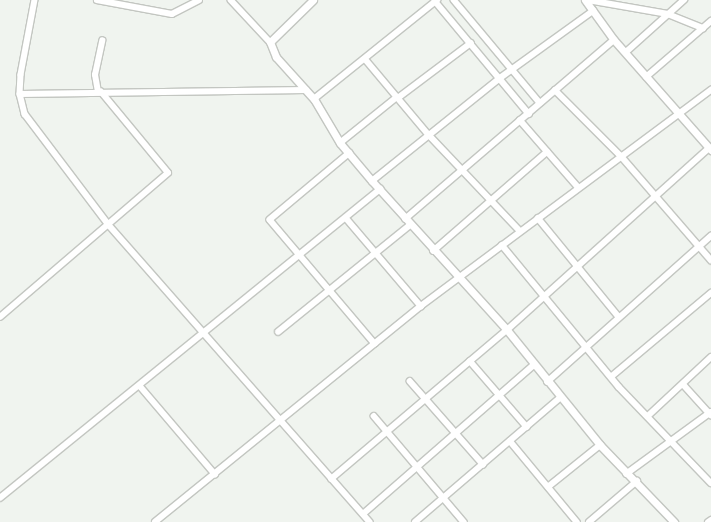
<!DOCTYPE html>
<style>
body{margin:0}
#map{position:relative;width:711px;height:522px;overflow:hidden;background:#f0f4ef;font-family:"IBM Plex Sans",sans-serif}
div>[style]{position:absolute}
.roads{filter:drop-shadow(1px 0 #c3c6c1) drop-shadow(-1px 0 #c3c6c1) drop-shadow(0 1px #c3c6c1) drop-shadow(0 -1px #c3c6c1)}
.minor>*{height:5.5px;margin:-2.75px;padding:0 2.75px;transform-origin:2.75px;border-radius:2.75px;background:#fff}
.tertiary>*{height:7px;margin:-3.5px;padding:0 3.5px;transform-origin:3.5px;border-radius:3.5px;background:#fff}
span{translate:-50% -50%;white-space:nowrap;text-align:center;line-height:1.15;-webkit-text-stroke:3px #fff;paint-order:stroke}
</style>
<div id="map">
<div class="roads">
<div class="minor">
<div style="left:35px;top:0;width:76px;rotate:100.6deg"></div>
<div style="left:21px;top:75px;width:19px;rotate:93deg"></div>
<div style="left:20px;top:94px;width:21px;rotate:76deg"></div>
<div style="left:25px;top:114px;width:139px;rotate:52.9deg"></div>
<div style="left:109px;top:225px;width:395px;rotate:48.7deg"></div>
<div style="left:97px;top:0;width:76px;rotate:10.6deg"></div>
<div style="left:172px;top:14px;width:30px;rotate:-27deg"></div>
<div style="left:231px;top:0;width:57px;rotate:47.1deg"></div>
<div style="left:454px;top:0;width:134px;rotate:50.1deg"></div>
<div style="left:588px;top:0;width:81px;rotate:9.9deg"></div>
<div style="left:668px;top:14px;width:38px;rotate:22deg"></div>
<div style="left:435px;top:1px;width:147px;rotate:50.2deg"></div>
<div style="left:626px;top:52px;width:78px;rotate:-41.9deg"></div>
<div style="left:366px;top:60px;width:98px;rotate:50deg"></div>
<div style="left:429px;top:135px;width:132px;rotate:46.5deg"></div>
<div style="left:646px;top:77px;width:86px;rotate:-40.7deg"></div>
<div style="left:555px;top:90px;width:93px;rotate:45deg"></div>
<div style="left:621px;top:156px;width:138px;rotate:49.1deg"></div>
<div style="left:98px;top:92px;width:17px;rotate:-100deg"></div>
<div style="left:95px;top:75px;width:35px;rotate:-78deg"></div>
<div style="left:20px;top:94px;width:286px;rotate:-0.8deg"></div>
<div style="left:398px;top:98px;width:91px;rotate:-37deg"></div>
<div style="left:314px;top:99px;width:158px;rotate:-38.8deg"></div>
<div style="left:520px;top:120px;width:89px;rotate:49.1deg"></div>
<div style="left:340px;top:143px;width:73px;rotate:-38.9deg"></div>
<div style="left:350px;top:153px;width:104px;rotate:140.1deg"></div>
<div style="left:270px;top:220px;width:162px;rotate:49.7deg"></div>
<div style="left:372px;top:181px;width:164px;rotate:-38.8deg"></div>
<div style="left:500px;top:78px;width:115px;rotate:-35.8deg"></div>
<div style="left:346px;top:218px;width:116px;rotate:49.6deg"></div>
<div style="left:538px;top:218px;width:128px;rotate:50.7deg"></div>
<div style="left:405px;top:219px;width:275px;rotate:-40.6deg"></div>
<div style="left:502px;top:245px;width:184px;rotate:50.5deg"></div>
<div style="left:619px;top:387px;width:133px;rotate:46.2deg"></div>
<div style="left:433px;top:251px;width:151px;rotate:-41deg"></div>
<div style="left:0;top:317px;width:221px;rotate:-40.6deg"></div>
<div style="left:168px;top:173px;width:105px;rotate:-129.6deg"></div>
<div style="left:278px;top:332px;width:170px;rotate:-39deg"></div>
<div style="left:470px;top:361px;width:87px;rotate:49.2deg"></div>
<div style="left:612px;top:376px;width:129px;rotate:-40deg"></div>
<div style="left:410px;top:381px;width:111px;rotate:48.7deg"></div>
<div style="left:547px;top:382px;width:220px;rotate:-41.7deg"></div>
<div style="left:683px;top:384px;width:42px;rotate:47.9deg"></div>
<div style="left:140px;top:386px;width:116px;rotate:49.6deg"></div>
<div style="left:374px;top:416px;width:139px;rotate:49.7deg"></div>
<div style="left:648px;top:416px;width:86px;rotate:-43.1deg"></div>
<div style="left:510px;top:441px;width:105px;rotate:50.4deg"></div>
<div style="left:626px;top:474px;width:105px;rotate:-36.1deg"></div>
<div style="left:331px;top:479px;width:231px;rotate:-40.3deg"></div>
<div style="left:507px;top:330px;width:272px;rotate:-42deg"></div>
<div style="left:548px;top:487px;width:67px;rotate:-38.9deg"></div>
<div style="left:0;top:498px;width:490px;rotate:-39.1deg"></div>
<div style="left:363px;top:514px;width:227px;rotate:-41.1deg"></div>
<div style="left:155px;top:522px;width:343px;rotate:-39.1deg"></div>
<div style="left:421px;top:306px;width:362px;rotate:-36.7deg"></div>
<div style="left:415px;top:522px;width:192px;rotate:-40.6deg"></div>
<div style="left:589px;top:522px;width:63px;rotate:-40.5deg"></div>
</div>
<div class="tertiary">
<div style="left:313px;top:0;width:60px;rotate:135.7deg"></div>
<div style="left:270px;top:42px;width:16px;rotate:68deg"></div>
<div style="left:276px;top:57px;width:57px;rotate:47.9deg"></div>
<div style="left:314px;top:99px;width:51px;rotate:59.4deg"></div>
<div style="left:340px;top:143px;width:50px;rotate:49.9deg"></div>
<div style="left:372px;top:181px;width:201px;rotate:47.8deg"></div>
<div style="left:507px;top:330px;width:148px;rotate:51deg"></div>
<div style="left:600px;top:445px;width:107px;rotate:46.1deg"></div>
<div style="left:585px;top:0;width:49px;rotate:54.1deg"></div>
<div style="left:614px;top:40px;width:147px;rotate:48.6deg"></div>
<div style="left:708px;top:522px;width:4px;rotate:-34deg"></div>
</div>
</div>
</div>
